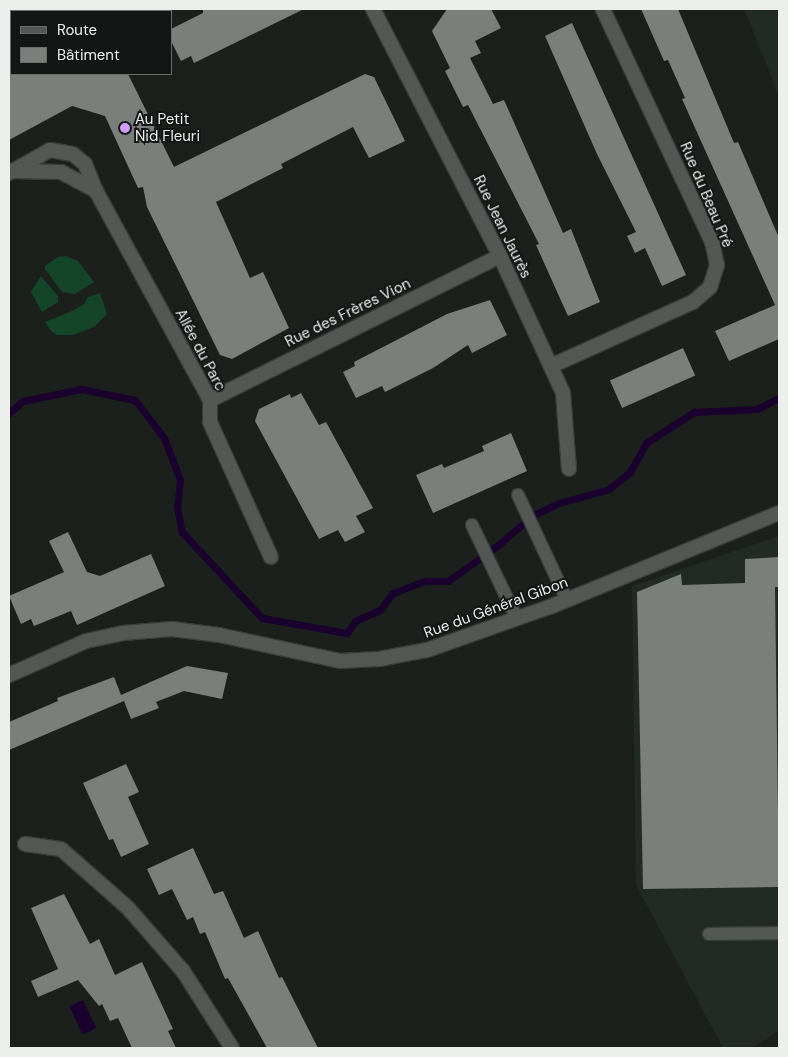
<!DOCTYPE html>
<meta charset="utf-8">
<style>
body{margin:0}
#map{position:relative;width:788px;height:1057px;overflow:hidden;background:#1c201d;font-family:"DM Sans",sans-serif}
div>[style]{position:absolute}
.built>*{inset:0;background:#212a23}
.green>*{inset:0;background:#144528}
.water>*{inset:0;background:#1a002d;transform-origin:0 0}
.stream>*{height:7px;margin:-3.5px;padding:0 3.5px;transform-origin:3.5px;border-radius:3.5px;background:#1a002d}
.building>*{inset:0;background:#7b7f7c;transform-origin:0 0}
.roads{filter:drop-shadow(1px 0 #3a3c3a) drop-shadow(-1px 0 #3a3c3a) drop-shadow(0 1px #3a3c3a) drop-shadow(0 -1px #3a3c3a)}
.service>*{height:12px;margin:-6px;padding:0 6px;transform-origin:6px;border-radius:6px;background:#545855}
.minor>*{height:14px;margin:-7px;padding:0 7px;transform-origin:7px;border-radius:7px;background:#545855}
.dots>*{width:14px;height:14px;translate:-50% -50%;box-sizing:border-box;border:2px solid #131614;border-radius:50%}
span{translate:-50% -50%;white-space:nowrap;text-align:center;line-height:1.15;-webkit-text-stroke:4px #131614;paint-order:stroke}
.poi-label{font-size:15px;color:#edefed}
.left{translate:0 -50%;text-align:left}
.street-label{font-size:15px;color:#edefed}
.frame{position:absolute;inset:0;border:10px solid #edefed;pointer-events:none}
.legend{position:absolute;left:10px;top:10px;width:162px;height:65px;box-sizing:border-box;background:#131614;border:1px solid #6a6d6b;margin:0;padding:6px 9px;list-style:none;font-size:15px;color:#edefed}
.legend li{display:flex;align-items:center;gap:10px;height:25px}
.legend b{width:25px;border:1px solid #6a6d6b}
</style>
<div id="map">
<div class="built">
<div style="clip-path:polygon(744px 9px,779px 9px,779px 96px)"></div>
<div style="clip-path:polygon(779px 536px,779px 1031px,752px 1048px,723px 1048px,636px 885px,632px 586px)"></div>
</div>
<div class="green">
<div style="clip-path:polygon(66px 256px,78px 261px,94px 282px,75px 294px,62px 292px,45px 269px,45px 266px,58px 257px)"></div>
<div style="clip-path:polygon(41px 276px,58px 296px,58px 302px,42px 312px,31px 292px)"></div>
<div style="clip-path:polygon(100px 293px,107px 314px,94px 327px,73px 335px,57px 335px,50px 330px,45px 322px,72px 311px,84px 304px,88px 297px)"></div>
</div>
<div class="water">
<div style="left:83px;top:1000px;width:31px;height:15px;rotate:65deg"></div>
</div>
<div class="stream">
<div style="left:9px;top:413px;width:18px;rotate:-41deg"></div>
<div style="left:23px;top:401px;width:60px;rotate:-11.5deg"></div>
<div style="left:82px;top:389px;width:54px;rotate:11.7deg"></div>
<div style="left:135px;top:400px;width:48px;rotate:52.7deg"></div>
<div style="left:164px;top:438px;width:45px;rotate:69.1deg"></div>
<div style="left:180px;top:480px;width:27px;rotate:96deg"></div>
<div style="left:177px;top:507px;width:25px;rotate:79deg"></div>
<div style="left:182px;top:532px;width:117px;rotate:47.1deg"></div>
<div style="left:262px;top:618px;width:86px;rotate:10deg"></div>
<div style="left:347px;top:633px;width:14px;rotate:-56deg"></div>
<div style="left:355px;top:621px;width:27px;rotate:-24deg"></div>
<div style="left:380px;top:610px;width:21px;rotate:-53deg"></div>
<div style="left:393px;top:593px;width:33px;rotate:-21deg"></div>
<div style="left:424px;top:581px;width:24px"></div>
<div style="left:448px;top:581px;width:60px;rotate:-35.5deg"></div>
<div style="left:497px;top:546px;width:46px;rotate:-40.6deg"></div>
<div style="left:532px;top:516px;width:30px;rotate:-26deg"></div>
<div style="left:559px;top:503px;width:52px;rotate:-15.6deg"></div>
<div style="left:609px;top:489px;width:27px;rotate:-39deg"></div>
<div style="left:630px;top:472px;width:33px;rotate:-61deg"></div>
<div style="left:646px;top:443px;width:57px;rotate:-32.9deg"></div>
<div style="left:694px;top:412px;width:63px;rotate:-2.7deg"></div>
<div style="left:757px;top:409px;width:25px;rotate:-27deg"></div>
</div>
<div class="building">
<div style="clip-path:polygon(203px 9px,304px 9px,194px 63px,191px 56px,181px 61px,171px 41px,171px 29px,203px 13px)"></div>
<div style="clip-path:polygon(447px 9px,491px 9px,501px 28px,475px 41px,481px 53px,470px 58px,493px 104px,504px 100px,563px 233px,571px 229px,600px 302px,568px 316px,536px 245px,539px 244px,468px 105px,463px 107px,445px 71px,450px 68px,432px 31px)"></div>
<div style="clip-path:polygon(641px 9px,678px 9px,734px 143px,738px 142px,779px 238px,779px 339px,729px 361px,715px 331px,775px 305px,682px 99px,685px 98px,668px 60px,664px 61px)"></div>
<div style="clip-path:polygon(572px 23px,686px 275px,662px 286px,645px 248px,635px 253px,627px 236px,636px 232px,597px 154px,545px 36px)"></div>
<div style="clip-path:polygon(9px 74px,128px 74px,174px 167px,365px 74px,374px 77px,405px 141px,369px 158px,353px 127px,281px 164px,283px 168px,216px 202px,250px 278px,263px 272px,289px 328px,232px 359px,220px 355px,147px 207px,143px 187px,138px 188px,105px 116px,72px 106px,9px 140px)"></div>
<div style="clip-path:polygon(490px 300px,507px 335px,472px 353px,468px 345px,433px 368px,385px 392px,382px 386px,356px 398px,343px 372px,355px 366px,354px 362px,447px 314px)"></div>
<div style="left:683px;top:348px;width:30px;height:80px;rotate:66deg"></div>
<div style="clip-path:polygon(301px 393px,319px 425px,326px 422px,373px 508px,356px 516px,365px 532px,345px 542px,338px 530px,319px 539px,255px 421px,259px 409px,290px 394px,291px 398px)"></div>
<div style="clip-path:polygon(511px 433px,527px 471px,433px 513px,416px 475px,442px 464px,444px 468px,484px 451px,482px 446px)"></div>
<div style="clip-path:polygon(68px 532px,87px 572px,100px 576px,151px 554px,165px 586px,77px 625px,71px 611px,34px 626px,31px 619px,21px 624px,9px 596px,64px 572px,49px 541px)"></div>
<div style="clip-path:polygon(779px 557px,779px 587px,775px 587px,779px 887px,643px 889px,637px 592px,681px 574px,682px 585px,745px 583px,745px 559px)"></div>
<div style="clip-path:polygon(187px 666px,228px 673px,222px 699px,184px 691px,156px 702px,159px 708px,131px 719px,124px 701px,9px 750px,9px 722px,58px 701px,57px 698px,114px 677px,121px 695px)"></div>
<div style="clip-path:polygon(126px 764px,139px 792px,128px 797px,149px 844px,121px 857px,113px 839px,109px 840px,83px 783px)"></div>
<div style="clip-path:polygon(193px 848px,214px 894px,223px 891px,244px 938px,258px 931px,279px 978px,282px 977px,318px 1048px,267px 1048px,228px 978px,225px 979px,205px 932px,200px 934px,193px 917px,187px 920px,172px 889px,159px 895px,147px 869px)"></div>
<div style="clip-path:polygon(64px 894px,90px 944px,99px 939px,115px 975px,142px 962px,173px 1029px,168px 1031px,176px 1048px,132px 1048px,118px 1018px,110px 1021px,102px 1004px,99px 1006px,78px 980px,38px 997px,31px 981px,58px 969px,31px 908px)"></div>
</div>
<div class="roads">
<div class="service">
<div style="left:108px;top:9px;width:3px;rotate:45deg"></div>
<div style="left:518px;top:495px;width:116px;rotate:65deg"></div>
<div style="left:472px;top:525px;width:104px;rotate:64.4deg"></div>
<div style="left:709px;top:934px;width:70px;rotate:-0.8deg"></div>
</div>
<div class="minor">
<div style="left:373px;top:9px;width:278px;rotate:62.8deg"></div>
<div style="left:500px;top:256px;width:151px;rotate:65.3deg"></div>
<div style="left:563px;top:393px;width:76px;rotate:85.5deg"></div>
<div style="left:13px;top:171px;width:48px;rotate:1.2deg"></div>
<div style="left:61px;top:172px;width:40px;rotate:28deg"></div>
<div style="left:9px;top:173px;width:47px;rotate:-29.3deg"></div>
<div style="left:50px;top:150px;width:23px;rotate:10deg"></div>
<div style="left:73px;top:154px;width:16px;rotate:40deg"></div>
<div style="left:85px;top:164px;width:29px;rotate:68deg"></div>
<div style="left:96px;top:191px;width:238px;rotate:61.4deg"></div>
<div style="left:210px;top:400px;width:22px;rotate:90deg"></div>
<div style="left:210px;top:422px;width:148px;rotate:65.7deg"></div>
<div style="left:551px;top:366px;width:156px;rotate:-24.3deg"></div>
<div style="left:693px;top:302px;width:23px;rotate:-41deg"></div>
<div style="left:710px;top:287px;width:23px;rotate:-72deg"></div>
<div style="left:717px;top:265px;width:24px;rotate:-102deg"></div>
<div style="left:712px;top:242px;width:257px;rotate:-115.1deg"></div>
<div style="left:210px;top:400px;width:324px;rotate:-26.4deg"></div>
<div style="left:9px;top:675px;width:84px;rotate:-23.8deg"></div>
<div style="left:86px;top:641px;width:38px;rotate:-12deg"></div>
<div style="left:123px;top:633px;width:49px;rotate:-4.7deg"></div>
<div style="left:172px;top:629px;width:47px;rotate:7.3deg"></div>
<div style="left:219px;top:635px;width:124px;rotate:12.1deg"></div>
<div style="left:340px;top:661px;width:39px;rotate:-3deg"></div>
<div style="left:379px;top:659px;width:49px;rotate:-10.6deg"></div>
<div style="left:427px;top:650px;width:133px;rotate:-19.4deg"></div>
<div style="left:552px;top:606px;width:245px;rotate:-22.3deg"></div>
<div style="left:25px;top:844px;width:36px;rotate:8deg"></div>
<div style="left:61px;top:849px;width:89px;rotate:41.4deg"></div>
<div style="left:128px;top:908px;width:84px;rotate:48.9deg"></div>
<div style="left:183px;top:971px;width:91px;rotate:57.5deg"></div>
</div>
</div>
<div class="dots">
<div style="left:125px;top:128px;background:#d09dfe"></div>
</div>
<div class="poi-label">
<span class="left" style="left:135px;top:128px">Au Petit<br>Nid Fleuri</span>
</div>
<div class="street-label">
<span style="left:706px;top:195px;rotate:67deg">Rue du Beau Pré</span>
<span style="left:502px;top:227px;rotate:64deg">Rue Jean Jaurès</span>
<span style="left:348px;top:313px;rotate:-26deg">Rue des Frères Vion</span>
<span style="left:200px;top:350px;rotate:62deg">Allée du Parc</span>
<span style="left:496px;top:608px;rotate:-20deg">Rue du Général Gibon</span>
</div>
<div class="frame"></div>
<ul class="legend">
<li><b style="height:6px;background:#545855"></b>Route</li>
<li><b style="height:14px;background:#7b7f7c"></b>Bâtiment</li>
</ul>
</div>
